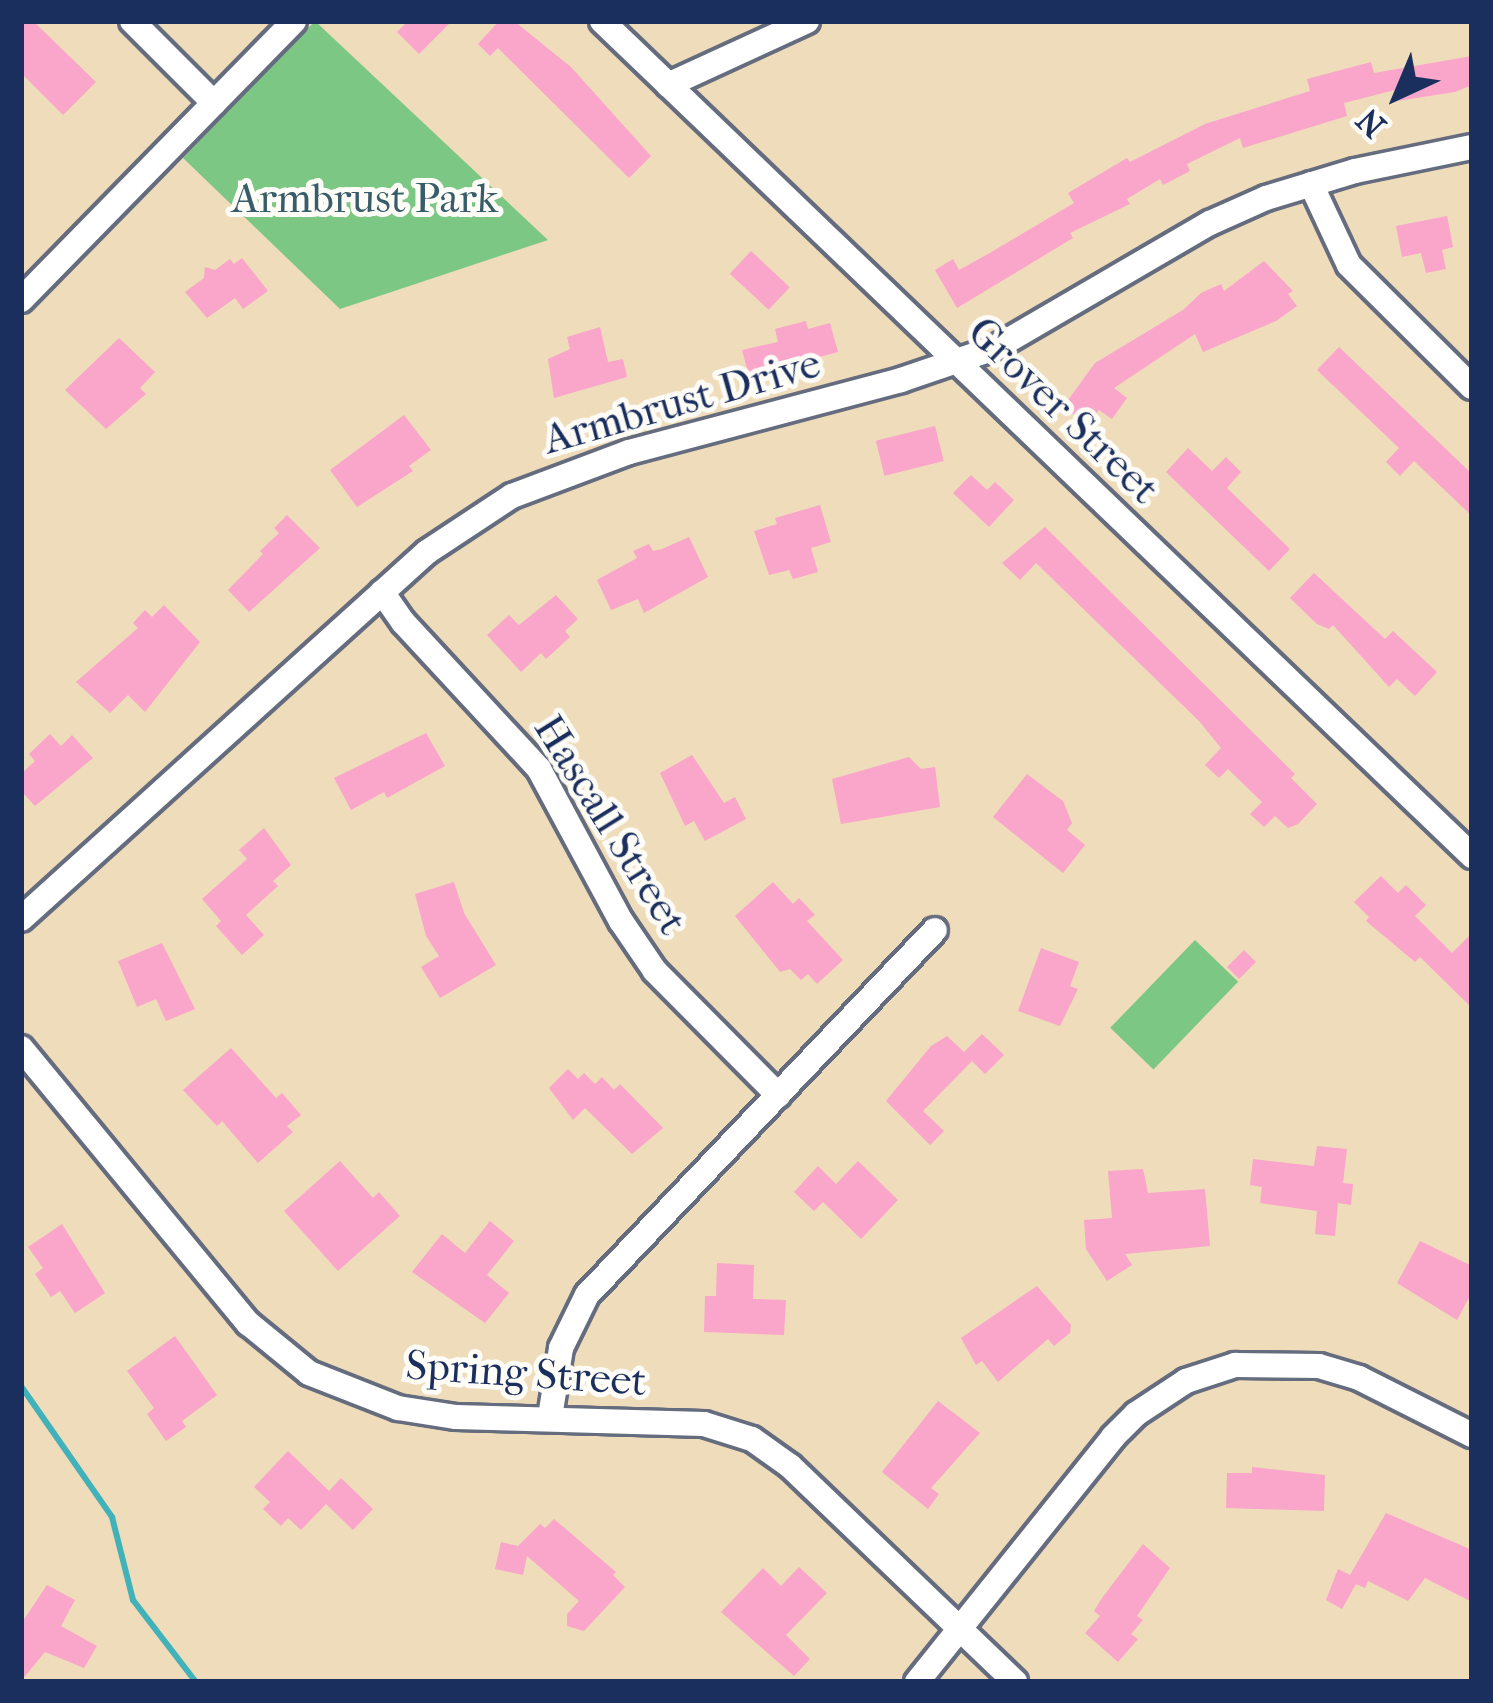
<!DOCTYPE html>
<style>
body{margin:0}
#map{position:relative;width:1493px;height:1703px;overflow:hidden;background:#efdcba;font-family:"IM FELL French Canon",serif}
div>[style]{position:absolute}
.green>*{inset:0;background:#7dc785;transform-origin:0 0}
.stream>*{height:6px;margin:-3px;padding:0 3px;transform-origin:3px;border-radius:3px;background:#41b2ba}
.building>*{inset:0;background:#faa5ca;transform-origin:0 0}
.roads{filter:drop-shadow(3px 0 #656c7e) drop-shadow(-3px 0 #656c7e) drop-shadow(0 3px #656c7e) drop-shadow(0 -3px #656c7e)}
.minor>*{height:24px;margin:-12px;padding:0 12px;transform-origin:12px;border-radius:12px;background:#fff}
span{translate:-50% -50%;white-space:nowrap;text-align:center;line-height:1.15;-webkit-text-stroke:10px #fdfcf7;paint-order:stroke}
.park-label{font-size:42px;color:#385d6a}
.street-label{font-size:42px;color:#1b2f5e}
.frame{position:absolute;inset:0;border:24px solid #1b2f5e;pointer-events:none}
.north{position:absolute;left:1337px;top:36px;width:120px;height:120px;-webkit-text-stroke:9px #fdfcf7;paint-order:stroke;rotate:224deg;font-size:33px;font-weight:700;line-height:48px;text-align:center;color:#1b2f5e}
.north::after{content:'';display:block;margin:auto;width:42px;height:54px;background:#1b2f5e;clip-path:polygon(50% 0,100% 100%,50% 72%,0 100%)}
</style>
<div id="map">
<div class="green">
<div style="clip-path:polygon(315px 21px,548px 240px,340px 309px,183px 158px)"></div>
<div style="left:1195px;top:940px;width:60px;height:122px;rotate:44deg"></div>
</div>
<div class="stream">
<div style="left:21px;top:1386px;width:160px;rotate:55.2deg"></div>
<div style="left:112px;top:1517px;width:86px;rotate:75.8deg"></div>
<div style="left:133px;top:1600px;width:103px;rotate:52.5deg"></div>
</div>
<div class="building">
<div style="clip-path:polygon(21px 21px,33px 21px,96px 82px,63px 115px,21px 73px)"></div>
<div style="clip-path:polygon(408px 21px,452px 21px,419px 54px,397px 32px)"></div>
<div style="clip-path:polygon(499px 21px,514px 21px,571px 67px,651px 156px,629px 178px,498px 48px,490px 56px,478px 44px)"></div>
<div style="clip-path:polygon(1472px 56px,1472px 85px,1455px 92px,1397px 101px,1395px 90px,1344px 103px,1347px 116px,1243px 148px,1240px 138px,1187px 164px,1190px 171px,1163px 185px,1160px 179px,1127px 199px,1130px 204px,1070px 233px,1073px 238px,957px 308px,935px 270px,953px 259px,959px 270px,988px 254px,1074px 203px,1068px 193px,1127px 158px,1130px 162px,1205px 124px,1310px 91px,1307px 79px,1371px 62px,1374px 73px)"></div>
<div style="clip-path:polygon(1447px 216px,1453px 247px,1442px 250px,1446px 269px,1426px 273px,1421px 253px,1402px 257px,1396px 226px)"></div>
<div style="left:751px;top:251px;width:53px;height:31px;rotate:43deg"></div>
<div style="clip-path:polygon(242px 258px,268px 291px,243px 309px,235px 298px,207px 318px,185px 292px,204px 278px,205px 267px,215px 270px,230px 259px,234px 264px)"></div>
<div style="clip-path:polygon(1264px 261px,1293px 291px,1288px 294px,1297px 306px,1276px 321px,1203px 352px,1195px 334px,1114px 388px,1127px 398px,1112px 419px,1099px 410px,1088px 425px,1063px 407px,1095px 363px,1183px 310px,1201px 293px,1221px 284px,1224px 291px)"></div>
<div style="clip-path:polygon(806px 321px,808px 329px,830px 323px,838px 352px,749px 376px,742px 350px,778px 342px,775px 329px)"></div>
<div style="clip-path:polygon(600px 327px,608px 362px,623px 359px,627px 377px,554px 398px,548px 359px,570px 349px,567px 337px)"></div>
<div style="clip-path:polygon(119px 338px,155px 372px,140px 388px,146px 394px,106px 429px,65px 390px)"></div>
<div style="clip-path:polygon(1339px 347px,1472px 474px,1472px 516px,1414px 461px,1400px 476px,1386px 462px,1399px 448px,1317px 370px)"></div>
<div style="clip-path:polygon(404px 415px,431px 450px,409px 466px,413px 471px,357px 507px,330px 470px)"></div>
<div style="left:935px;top:426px;width:36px;height:61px;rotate:76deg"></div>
<div style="clip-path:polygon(1188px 448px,1212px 471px,1226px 457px,1241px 472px,1227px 488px,1290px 549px,1269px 571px,1166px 472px)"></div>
<div style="clip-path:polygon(971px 475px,987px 490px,995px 482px,1014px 500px,989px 527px,953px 493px)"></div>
<div style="clip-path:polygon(820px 505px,831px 542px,811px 548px,818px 572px,793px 579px,789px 570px,769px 575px,754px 531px,777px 524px,775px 518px)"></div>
<div style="clip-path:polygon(287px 515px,320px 548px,249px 612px,228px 590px,263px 554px,260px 551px,279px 533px,274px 528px)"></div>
<div style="clip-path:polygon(1045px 527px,1295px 774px,1291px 778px,1317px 804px,1298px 824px,1288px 828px,1275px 816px,1264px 827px,1250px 814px,1262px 802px,1228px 769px,1219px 778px,1205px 765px,1221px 748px,1199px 721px,1036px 563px,1020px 580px,1002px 563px)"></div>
<div style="clip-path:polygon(689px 537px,708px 577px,644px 613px,638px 599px,611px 610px,597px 580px,637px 558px,633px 551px,649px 544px,653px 551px,662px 549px)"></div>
<div style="clip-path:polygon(1314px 573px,1385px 639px,1393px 631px,1437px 672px,1415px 696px,1397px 679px,1389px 687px,1333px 625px,1329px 629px,1317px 624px,1290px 598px)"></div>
<div style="clip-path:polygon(556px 595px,578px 619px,565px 631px,570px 637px,546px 659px,541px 653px,521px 672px,487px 635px,509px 615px,519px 625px)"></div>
<div style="clip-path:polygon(164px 605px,200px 642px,145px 712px,128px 695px,110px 713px,76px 682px,138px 628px,133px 623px,145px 610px,152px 617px)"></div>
<div style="clip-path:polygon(426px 733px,445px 766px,387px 798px,384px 792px,351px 810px,334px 778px)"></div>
<div style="clip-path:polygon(50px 734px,61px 746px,72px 735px,93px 758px,35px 806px,21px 791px,21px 774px,35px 761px,29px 754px)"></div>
<div style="clip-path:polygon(692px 755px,724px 803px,735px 797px,746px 819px,705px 841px,694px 821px,685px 826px,660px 773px)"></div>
<div style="clip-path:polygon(909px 757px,921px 769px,935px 767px,940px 807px,841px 824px,832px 779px)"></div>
<div style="clip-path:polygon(1027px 774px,1063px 801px,1072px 823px,1067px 830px,1085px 845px,1063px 873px,993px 817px)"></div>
<div style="clip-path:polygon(264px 828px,291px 865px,273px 881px,278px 886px,246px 915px,264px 935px,242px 955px,216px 926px,221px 921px,202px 899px,247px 859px,239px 850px)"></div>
<div style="clip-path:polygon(1381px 876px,1398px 893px,1406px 885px,1426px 905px,1415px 916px,1452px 953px,1472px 933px,1472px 1008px,1420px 957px,1415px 962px,1366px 921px,1369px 917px,1354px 902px)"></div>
<div style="clip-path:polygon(454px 882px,464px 913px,496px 965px,440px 998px,421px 967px,439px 956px,426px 936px,415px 894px)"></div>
<div style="clip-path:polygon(773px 882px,793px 904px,799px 898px,815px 915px,807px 921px,843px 960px,817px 984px,808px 974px,801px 980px,790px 969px,780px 972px,735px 916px)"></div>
<div style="clip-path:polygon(162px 943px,195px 1009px,166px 1021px,156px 999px,137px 1007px,118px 961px)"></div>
<div style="clip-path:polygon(1041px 948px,1079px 962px,1070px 986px,1078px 989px,1060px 1026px,1018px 1011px)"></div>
<div style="left:1244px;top:950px;width:17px;height:24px;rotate:45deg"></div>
<div style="clip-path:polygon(982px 1034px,1004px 1055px,985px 1074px,972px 1061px,923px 1111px,944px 1131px,930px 1145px,886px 1101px,931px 1046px,947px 1036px,964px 1052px)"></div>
<div style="clip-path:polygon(231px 1048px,276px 1098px,282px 1093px,301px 1115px,287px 1126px,293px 1132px,258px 1163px,222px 1121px,217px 1126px,183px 1090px)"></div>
<div style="clip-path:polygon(568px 1069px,578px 1079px,584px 1073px,595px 1084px,602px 1077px,614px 1090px,620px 1084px,663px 1128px,632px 1154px,585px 1108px,573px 1120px,549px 1088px)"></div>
<div style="clip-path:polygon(1317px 1146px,1347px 1149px,1343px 1183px,1353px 1184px,1351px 1205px,1338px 1203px,1335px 1236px,1315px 1234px,1317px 1211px,1260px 1203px,1262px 1187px,1250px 1185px,1253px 1159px,1314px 1166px)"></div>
<div style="clip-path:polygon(340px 1161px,373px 1198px,379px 1192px,400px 1216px,338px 1271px,284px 1211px)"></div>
<div style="clip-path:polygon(858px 1161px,898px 1200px,861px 1239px,823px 1202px,814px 1211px,794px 1192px,818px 1166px,836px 1184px)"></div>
<div style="clip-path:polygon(1143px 1169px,1148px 1193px,1205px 1189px,1210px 1246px,1125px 1254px,1132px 1265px,1107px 1281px,1086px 1249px,1084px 1220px,1112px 1218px,1108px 1171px)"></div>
<div style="clip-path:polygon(490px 1221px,514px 1241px,487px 1275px,509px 1293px,485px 1323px,412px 1272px,442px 1234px,465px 1253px)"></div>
<div style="clip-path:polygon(62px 1224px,105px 1293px,75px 1313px,60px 1291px,51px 1297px,35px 1274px,43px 1268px,28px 1247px)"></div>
<div style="clip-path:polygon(1420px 1241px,1472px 1266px,1472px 1292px,1457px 1320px,1397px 1283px)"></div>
<div style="clip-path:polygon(717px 1263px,754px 1265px,753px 1299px,786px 1300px,784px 1335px,704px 1332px,705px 1296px,716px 1296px)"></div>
<div style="clip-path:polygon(1037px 1286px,1071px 1325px,1070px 1333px,1054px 1346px,1048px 1339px,998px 1382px,982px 1361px,976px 1365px,961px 1338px)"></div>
<div style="clip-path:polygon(175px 1336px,217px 1395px,182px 1421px,186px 1427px,166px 1441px,147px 1414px,154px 1408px,127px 1371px)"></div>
<div style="clip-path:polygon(938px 1401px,980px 1433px,931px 1488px,939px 1494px,928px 1509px,882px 1472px)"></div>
<div style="clip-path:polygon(288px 1451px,329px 1491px,341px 1478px,373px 1509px,353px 1530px,326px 1504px,301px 1530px,288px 1518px,281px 1526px,263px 1509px,270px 1502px,254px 1487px)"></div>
<div style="clip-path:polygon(1252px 1467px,1325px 1475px,1324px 1511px,1226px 1508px,1227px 1473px,1252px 1473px)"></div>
<div style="clip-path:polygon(1386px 1513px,1472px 1550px,1472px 1602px,1425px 1578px,1408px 1601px,1368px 1581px,1365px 1588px,1356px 1584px,1342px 1609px,1326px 1600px,1338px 1569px,1350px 1575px)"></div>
<div style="clip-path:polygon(554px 1519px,616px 1572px,613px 1575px,625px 1587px,584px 1631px,567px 1626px,567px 1614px,579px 1601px,527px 1556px,523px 1575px,495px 1569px,501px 1542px,518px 1546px,540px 1524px,545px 1528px)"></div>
<div style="clip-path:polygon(1143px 1544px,1170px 1568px,1137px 1616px,1143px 1620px,1131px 1634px,1138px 1639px,1118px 1662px,1085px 1633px,1100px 1616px,1094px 1611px,1102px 1598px)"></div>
<div style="clip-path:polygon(799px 1567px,827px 1593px,786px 1635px,810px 1659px,794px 1676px,721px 1612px,763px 1568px,781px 1586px)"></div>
<div style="clip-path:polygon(47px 1585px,75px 1600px,61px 1626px,97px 1646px,84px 1668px,45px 1652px,21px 1681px,21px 1624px)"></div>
</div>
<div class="roads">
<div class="minor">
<div style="left:132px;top:21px;width:116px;rotate:45deg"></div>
<div style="left:602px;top:21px;width:1206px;rotate:43.82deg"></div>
<div style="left:668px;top:85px;width:153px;rotate:-24.7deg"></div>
<div style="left:1311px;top:184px;width:89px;rotate:64.9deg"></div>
<div style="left:1349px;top:265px;width:173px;rotate:44.8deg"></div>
<div style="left:21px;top:300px;width:390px;rotate:-45.6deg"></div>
<div style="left:382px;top:592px;width:37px;rotate:55deg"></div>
<div style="left:403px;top:622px;width:200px;rotate:47.2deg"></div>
<div style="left:539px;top:769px;width:173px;rotate:61.7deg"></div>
<div style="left:621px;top:921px;width:60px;rotate:55.8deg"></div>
<div style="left:655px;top:971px;width:175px;rotate:45.2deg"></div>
<div style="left:21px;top:919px;width:547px;rotate:-42.11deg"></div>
<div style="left:427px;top:552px;width:102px;rotate:-33.4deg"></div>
<div style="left:512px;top:496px;width:125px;rotate:-20.6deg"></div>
<div style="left:629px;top:452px;width:281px;rotate:-14.8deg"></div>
<div style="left:901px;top:380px;width:99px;rotate:-18.8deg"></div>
<div style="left:995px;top:348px;width:249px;rotate:-30.2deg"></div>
<div style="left:1210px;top:223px;width:61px;rotate:-24.1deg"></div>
<div style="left:1266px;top:198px;width:93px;rotate:-16.9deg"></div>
<div style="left:1355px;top:171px;width:119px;rotate:-11.6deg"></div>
<div style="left:21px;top:1048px;width:357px;rotate:50.5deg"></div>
<div style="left:248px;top:1323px;width:79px;rotate:39.3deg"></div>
<div style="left:309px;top:1373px;width:96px;rotate:21.5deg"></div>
<div style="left:398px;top:1408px;width:59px;rotate:8.8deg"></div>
<div style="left:456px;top:1417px;width:248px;rotate:1.6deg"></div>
<div style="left:704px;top:1424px;width:50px;rotate:17.4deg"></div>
<div style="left:752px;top:1439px;width:47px;rotate:35.4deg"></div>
<div style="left:790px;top:1466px;width:312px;rotate:43.8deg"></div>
<div style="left:550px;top:1417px;width:70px;rotate:-80.9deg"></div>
<div style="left:561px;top:1348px;width:59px;rotate:-63.9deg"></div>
<div style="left:587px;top:1295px;width:504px;rotate:-46.37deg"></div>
<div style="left:917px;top:1682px;width:314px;rotate:-51.3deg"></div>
<div style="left:1113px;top:1437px;width:33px;rotate:-45deg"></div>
<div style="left:1136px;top:1414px;width:60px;rotate:-33.4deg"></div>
<div style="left:1186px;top:1381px;width:52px;rotate:-18.1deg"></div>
<div style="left:1235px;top:1365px;width:84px;rotate:0.7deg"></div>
<div style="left:1319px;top:1366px;width:42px;rotate:16.7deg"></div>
<div style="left:1359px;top:1378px;width:127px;rotate:26.8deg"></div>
</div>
</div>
<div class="park-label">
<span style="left:365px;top:199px">Armbrust Park</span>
</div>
<div class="street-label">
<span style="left:682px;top:402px;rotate:-16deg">Armbrust Drive</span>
<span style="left:1063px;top:411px;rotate:44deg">Grover Street</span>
<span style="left:610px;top:825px;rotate:58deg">Hascall Street</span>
<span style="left:526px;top:1374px;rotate:4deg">Spring Street</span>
</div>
<div class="frame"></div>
<div class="north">N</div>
</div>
